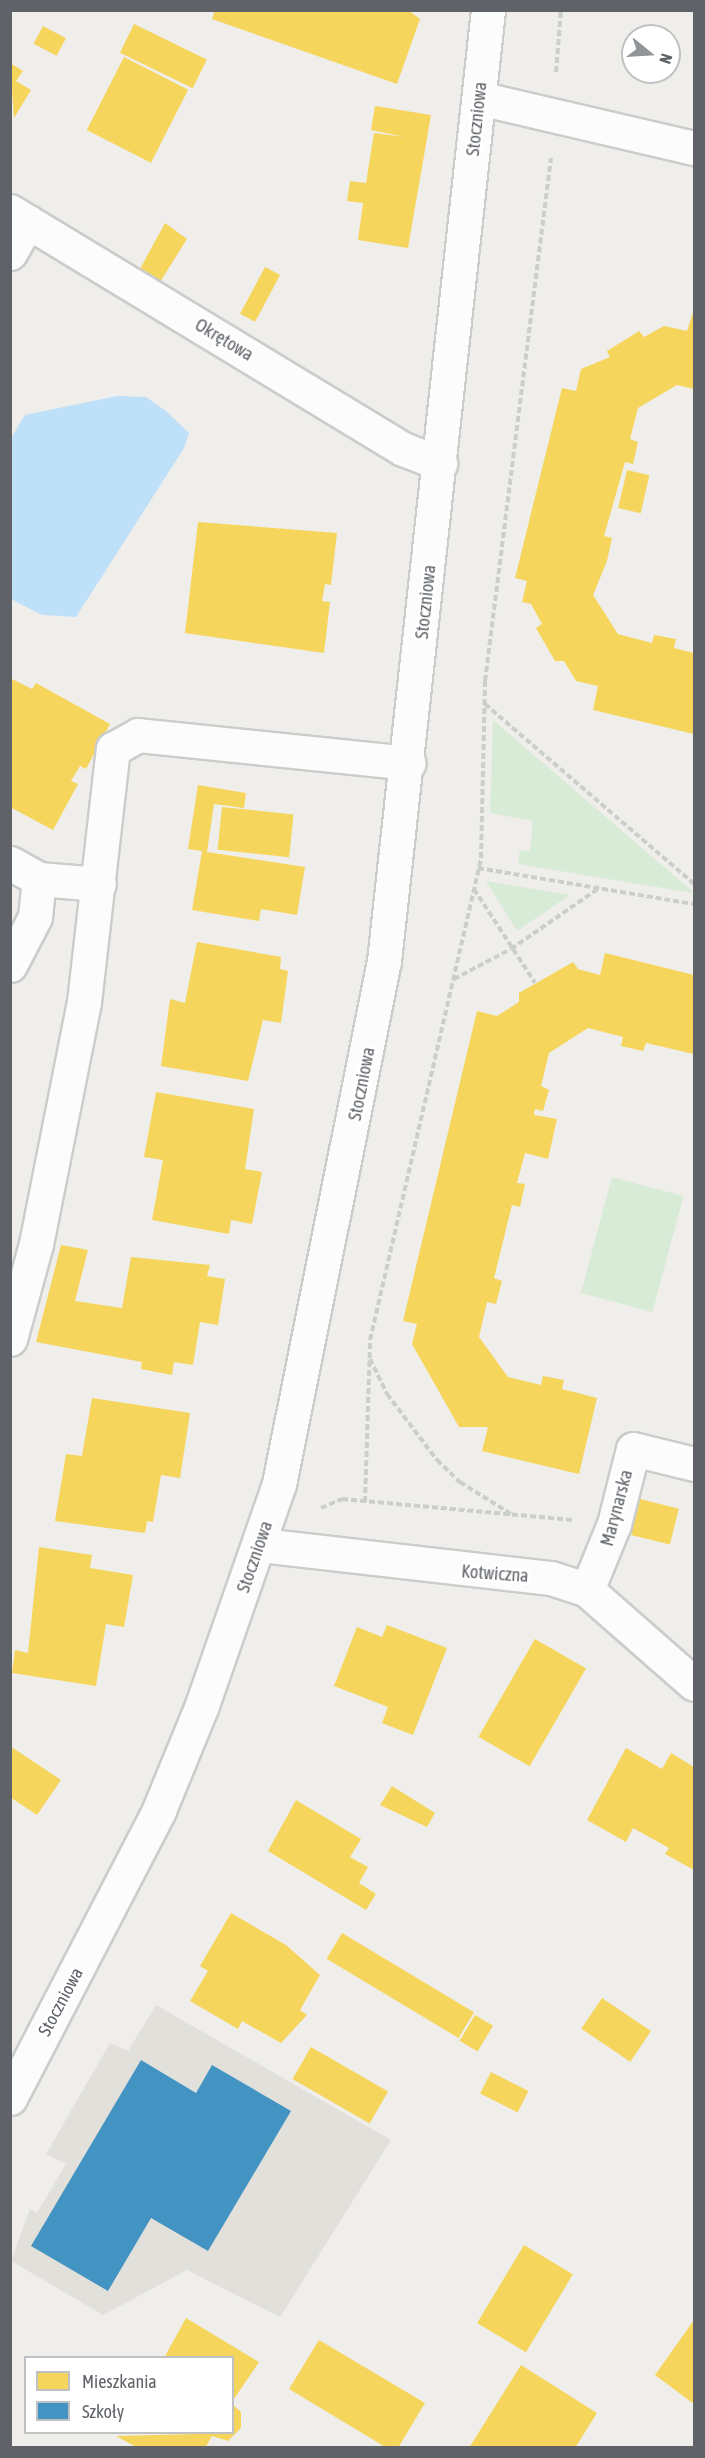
<!DOCTYPE html>
<meta charset="utf-8">
<style>
body{margin:0}
#map{position:relative;width:705px;height:2458px;overflow:hidden;background:#efeeea;font-family:"Asap Condensed",sans-serif}
div>[style]{position:absolute}
[style*='--x']{left:calc(var(--x)*1px);top:calc(var(--y)*1px);width:calc(var(--w)*1px);rotate:calc(var(--a)*1deg)}
.education>*{inset:0;background:#e2e0da}
.green>*{inset:0;background:#d8ebd6;transform-origin:0 0}
.water>*{inset:0;background:#bfe0f9}
.homes>*{inset:0;background:#f6d55c;transform-origin:0 0}
.schools>*{inset:0;background:#4393c3}
.path>*{height:4px;margin-top:-2px;transform-origin:0;background:repeating-linear-gradient(90deg,#cacfcc 0 6px,transparent 0 9px)}
.roads{filter:drop-shadow(2px 0 #cbcccc) drop-shadow(-2px 0 #cbcccc) drop-shadow(0 2px #cbcccc) drop-shadow(0 -2px #cbcccc)}
.minor>*{height:33px;margin:-16.5px;padding:0 16.5px;transform-origin:16.5px;border-radius:16.5px;background:#fdfcfc}
span{translate:-50% -50%;white-space:nowrap;text-align:center;line-height:1.15;-webkit-text-stroke:6px #fff;paint-order:stroke}
.street-label{font-size:18px;color:#5f6368}
.frame{position:absolute;inset:0;border:12px solid #5f6368;pointer-events:none}
.legend{position:absolute;left:24px;top:2356px;width:210px;height:78px;box-sizing:border-box;background:#fff;border:2px solid #bfc1c3;margin:0;padding:8px 10px;list-style:none;font-size:18px;color:#5f6368}
.legend li{display:flex;align-items:center;gap:12px;height:30px}
.legend b{width:30px;border:2px solid #bfc1c3}
.north{position:absolute;left:621px;top:24px;width:60px;height:60px;box-sizing:border-box;background:#fff;border:2px solid #bfc1c3;border-radius:50%;rotate:108deg;font-size:16px;font-weight:700;line-height:24px;text-align:center;color:#5f6368}
.north::after{content:'';display:block;margin:auto;width:21px;height:27px;background:#919496;clip-path:polygon(50% 0,100% 100%,50% 72%,0 100%)}
</style>
<div id="map">
<div class="education">
<i style="clip-path:polygon(156px 2005px,391px 2140px,280px 2317px,187px 2270px,103px 2315px,11px 2261px,30px 2209px,37px 2213px,66px 2164px,46px 2154px,110px 2043px,128px 2051px)"></i>
</div>
<div class="green">
<i style="clip-path:polygon(493px 720px,692px 891px,693px 893px,518px 864px,520px 850px,530px 851px,533px 821px,490px 813px)"></i>
<i style="clip-path:polygon(486px 881px,570px 895px,517px 931px)"></i>
<i style="left:612px;top:1177px;width:74px;height:120px;rotate:15deg"></i>
</div>
<div class="water">
<i style="clip-path:polygon(117px 396px,146px 397px,166px 411px,189px 433px,184px 448px,76px 617px,42px 615px,11px 599px,11px 438px,25px 415px)"></i>
</div>
<div class="homes">
<i style="clip-path:polygon(215px 10px,408px 10px,420px 19px,397px 84px,212px 19px)"></i>
<i style="left:134px;top:24px;width:81px;height:32px;rotate:26deg"></i>
<i style="left:43px;top:26px;width:26px;height:20px;rotate:28deg"></i>
<i style="left:124px;top:57px;width:72px;height:82px;rotate:27deg"></i>
<i style="clip-path:polygon(10px 63px,23px 71px,16px 81px,31px 90px,14px 118px)"></i>
<i style="clip-path:polygon(375px 106px,431px 115px,408px 248px,358px 240px,363px 203px,347px 201px,350px 181px,366px 183px,374px 133px,405px 137px,371px 130px)"></i>
<i style="clip-path:polygon(165px 223px,187px 239px,160px 282px,140px 269px)"></i>
<i style="left:265px;top:267px;width:17px;height:53px;rotate:28deg"></i>
<i style="clip-path:polygon(694px 309px,694px 389px,677px 385px,638px 408px,630px 439px,638px 442px,633px 464px,625px 462px,604px 536px,612px 538px,607px 561px,593px 595px,618px 634px,652px 643px,654px 635px,676px 639px,674px 648px,694px 653px,694px 734px,593px 710px,598px 686px,576px 681px,564px 661px,555px 661px,536px 628px,542px 624px,531px 604px,522px 602px,527px 581px,515px 578px,562px 388px,576px 391px,581px 369px,610px 357px,607px 351px,639px 331px,644px 337px,664px 326px,687px 331px)"></i>
<i style="left:627px;top:470px;width:23px;height:39px;rotate:13deg"></i>
<i style="clip-path:polygon(198px 522px,337px 533px,331px 585px,325px 584px,322px 601px,330px 602px,324px 653px,185px 633px)"></i>
<i style="clip-path:polygon(10px 678px,32px 689px,36px 683px,110px 724px,86px 769px,80px 766px,71px 781px,78px 784px,53px 830px,10px 807px)"></i>
<i style="clip-path:polygon(198px 785px,246px 793px,244px 808px,214px 804px,207px 852px,305px 867px,297px 915px,261px 909px,259px 921px,192px 910px,202px 851px,188px 849px)"></i>
<i style="left:222px;top:807px;width:72px;height:43px;rotate:6deg"></i>
<i style="clip-path:polygon(197px 942px,281px 957px,280px 969px,288px 971px,281px 1023px,263px 1020px,248px 1081px,161px 1066px,170px 999px,185px 1003px)"></i>
<i style="clip-path:polygon(605px 953px,694px 975px,694px 1054px,646px 1043px,643px 1051px,621px 1046px,623px 1037px,588px 1028px,549px 1053px,541px 1086px,549px 1090px,543px 1111px,535px 1109px,534px 1115px,557px 1119px,548px 1159px,525px 1153px,517px 1183px,525px 1184px,520px 1207px,512px 1205px,494px 1278px,502px 1281px,496px 1304px,487px 1302px,479px 1337px,508px 1377px,541px 1385px,543px 1376px,564px 1380px,562px 1389px,597px 1398px,579px 1474px,482px 1451px,488px 1427px,459px 1427px,412px 1344px,417px 1324px,403px 1321px,477px 1011px,497px 1016px,519px 1002px,519px 993px,573px 962px,578px 969px,600px 975px)"></i>
<i style="clip-path:polygon(156px 1092px,254px 1109px,245px 1169px,262px 1172px,252px 1224px,231px 1220px,229px 1234px,152px 1220px,163px 1160px,144px 1157px)"></i>
<i style="clip-path:polygon(61px 1245px,88px 1250px,75px 1301px,122px 1308px,131px 1257px,210px 1265px,207px 1276px,225px 1279px,218px 1325px,200px 1322px,193px 1365px,174px 1362px,172px 1375px,141px 1369px,142px 1362px,36px 1342px)"></i>
<i style="clip-path:polygon(92px 1398px,190px 1413px,180px 1478px,161px 1475px,153px 1522px,147px 1521px,145px 1533px,55px 1521px,66px 1454px,82px 1456px)"></i>
<i style="left:640px;top:1499px;width:40px;height:37px;rotate:14deg"></i>
<i style="clip-path:polygon(39px 1547px,92px 1555px,90px 1568px,133px 1575px,124px 1627px,106px 1624px,96px 1686px,12px 1673px,15px 1650px,28px 1653px)"></i>
<i style="clip-path:polygon(387px 1625px,447px 1648px,413px 1735px,382px 1723px,388px 1707px,334px 1686px,357px 1627px,382px 1637px)"></i>
<i style="left:535px;top:1639px;width:59px;height:113px;rotate:30deg"></i>
<i style="clip-path:polygon(10px 1746px,61px 1780px,37px 1815px,10px 1797px)"></i>
<i style="clip-path:polygon(626px 1748px,662px 1769px,671px 1753px,694px 1767px,694px 1870px,665px 1854px,669px 1848px,633px 1828px,626px 1842px,587px 1820px)"></i>
<i style="clip-path:polygon(392px 1786px,435px 1813px,427px 1827px,380px 1805px)"></i>
<i style="clip-path:polygon(296px 1800px,361px 1839px,350px 1857px,368px 1867px,359px 1883px,376px 1894px,366px 1910px,268px 1851px)"></i>
<i style="clip-path:polygon(231px 1913px,286px 1945px,320px 1975px,300px 2010px,307px 2015px,281px 2043px,242px 2021px,238px 2029px,190px 2001px,208px 1971px,200px 1966px)"></i>
<i style="left:342px;top:1933px;width:154px;height:30px;rotate:31deg"></i>
<i style="left:602px;top:1998px;width:59px;height:37px;rotate:34deg"></i>
<i style="left:475px;top:2015px;width:21px;height:30px;rotate:31deg"></i>
<i style="left:311px;top:2047px;width:89px;height:37px;rotate:30deg"></i>
<i style="left:491px;top:2072px;width:42px;height:24px;rotate:27deg"></i>
<i style="left:524px;top:2245px;width:57px;height:91px;rotate:31deg"></i>
<i style="clip-path:polygon(186px 2318px,259px 2362px,232px 2402px,232px 2358px,164px 2358px)"></i>
<i style="clip-path:polygon(694px 2320px,694px 2404px,655px 2375px)"></i>
<i style="clip-path:polygon(319px 2340px,425px 2403px,398px 2448px,387px 2448px,289px 2389px)"></i>
<i style="clip-path:polygon(521px 2365px,597px 2413px,575px 2448px,469px 2448px)"></i>
<i style="clip-path:polygon(232px 2404px,241px 2412px,241px 2428px,228px 2441px,212px 2436px,205px 2448px,138px 2448px,116px 2436px,232px 2433px)"></i>
</div>
<div class="schools">
<i style="clip-path:polygon(141px 2060px,196px 2093px,212px 2065px,291px 2111px,208px 2251px,151px 2218px,108px 2291px,31px 2246px)"></i>
</div>
<div class="path">
<i style="--x:556;--y:72;--w:62;--a:-85.4"></i>
<i style="--x:485;--y:704;--w:276;--a:40.7"></i>
<i style="--x:478;--y:868;--w:219;--a:9.5"></i>
<i style="--x:474;--y:889;--w:112;--a:57"></i>
<i style="--x:454;--y:979;--w:64;--a:-27.8"></i>
<i style="--x:511;--y:949;--w:107;--a:-34.7"></i>
<i style="--x:370;--y:1359;--w:39;--a:64"></i>
<i style="--x:387;--y:1394;--w:83;--a:52.9"></i>
<i style="--x:437;--y:1460;--w:32;--a:44"></i>
<i style="--x:460;--y:1482;--w:64;--a:32.2"></i>
<i style="--x:365;--y:1502;--w:162;--a:-88.2"></i>
<i style="--x:370;--y:1340;--w:495;--a:-77"></i>
<i style="--x:481;--y:858;--w:177;--a:-88.7"></i>
<i style="--x:485;--y:681;--w:527;--a:-82.81"></i>
<i style="--x:321;--y:1508;--w:23;--a:-23"></i>
<i style="--x:342;--y:1499;--w:231;--a:5.2"></i>
</div>
<div class="roads">
<div class="minor">
<i style="--x:479;--y:98;--w:221;--a:13.1"></i>
<i style="--x:10;--y:211;--w:459;--a:31.2"></i>
<i style="--x:403;--y:449;--w:40;--a:21"></i>
<i style="--x:10;--y:253;--w:36;--a:-60"></i>
<i style="--x:10;--y:863;--w:33;--a:29"></i>
<i style="--x:10;--y:965;--w:54;--a:-62.5"></i>
<i style="--x:35;--y:917;--w:38;--a:-84"></i>
<i style="--x:39;--y:879;--w:60;--a:4.8"></i>
<i style="--x:10;--y:1339;--w:98;--a:-74.7"></i>
<i style="--x:36;--y:1244;--w:247;--a:-78.8"></i>
<i style="--x:84;--y:1002;--w:255;--a:-83.5"></i>
<i style="--x:113;--y:749;--w:29;--a:-29"></i>
<i style="--x:138;--y:735;--w:272;--a:5.9"></i>
<i style="--x:261;--y:1545;--w:292;--a:6.5"></i>
<i style="--x:551;--y:1578;--w:38;--a:18"></i>
<i style="--x:587;--y:1590;--w:142;--a:41.3"></i>
<i style="--x:587;--y:1590;--w:71;--a:-67.8"></i>
<i style="--x:614;--y:1524;--w:77;--a:-75.8"></i>
<i style="--x:633;--y:1449;--w:63;--a:13.8"></i>
<i style="--x:10;--y:2098;--w:324;--a:-62.6"></i>
<i style="--x:159;--y:1810;--w:113;--a:-67.7"></i>
<i style="--x:202;--y:1705;--w:234;--a:-70.8"></i>
<i style="--x:279;--y:1484;--w:533;--a:-78.65"></i>
<i style="--x:384;--y:961;--w:957;--a:-83.76"></i>
</div>
</div>
<div class="street-label">
<span style="left:477px;top:119px;rotate:-84deg">Stoczniowa</span>
<span style="left:224px;top:340px;rotate:31deg">Okrętowa</span>
<span style="left:426px;top:602px;rotate:-84deg">Stoczniowa</span>
<span style="left:362px;top:1084px;rotate:-79deg">Stoczniowa</span>
<span style="left:617px;top:1508px;rotate:-75deg">Marynarska</span>
<span style="left:255px;top:1557px;rotate:-71deg">Stoczniowa</span>
<span style="left:495px;top:1574px;rotate:4deg">Kotwiczna</span>
<span style="left:61px;top:2002px;rotate:-62deg">Stoczniowa</span>
</div>
<div class="frame"></div>
<ul class="legend">
<li><b style="height:16px;background:#f6d55c"></b>Mieszkania</li>
<li><b style="height:16px;background:#4393c3"></b>Szkoły</li>
</ul>
<div class="north">N</div>
</div>
